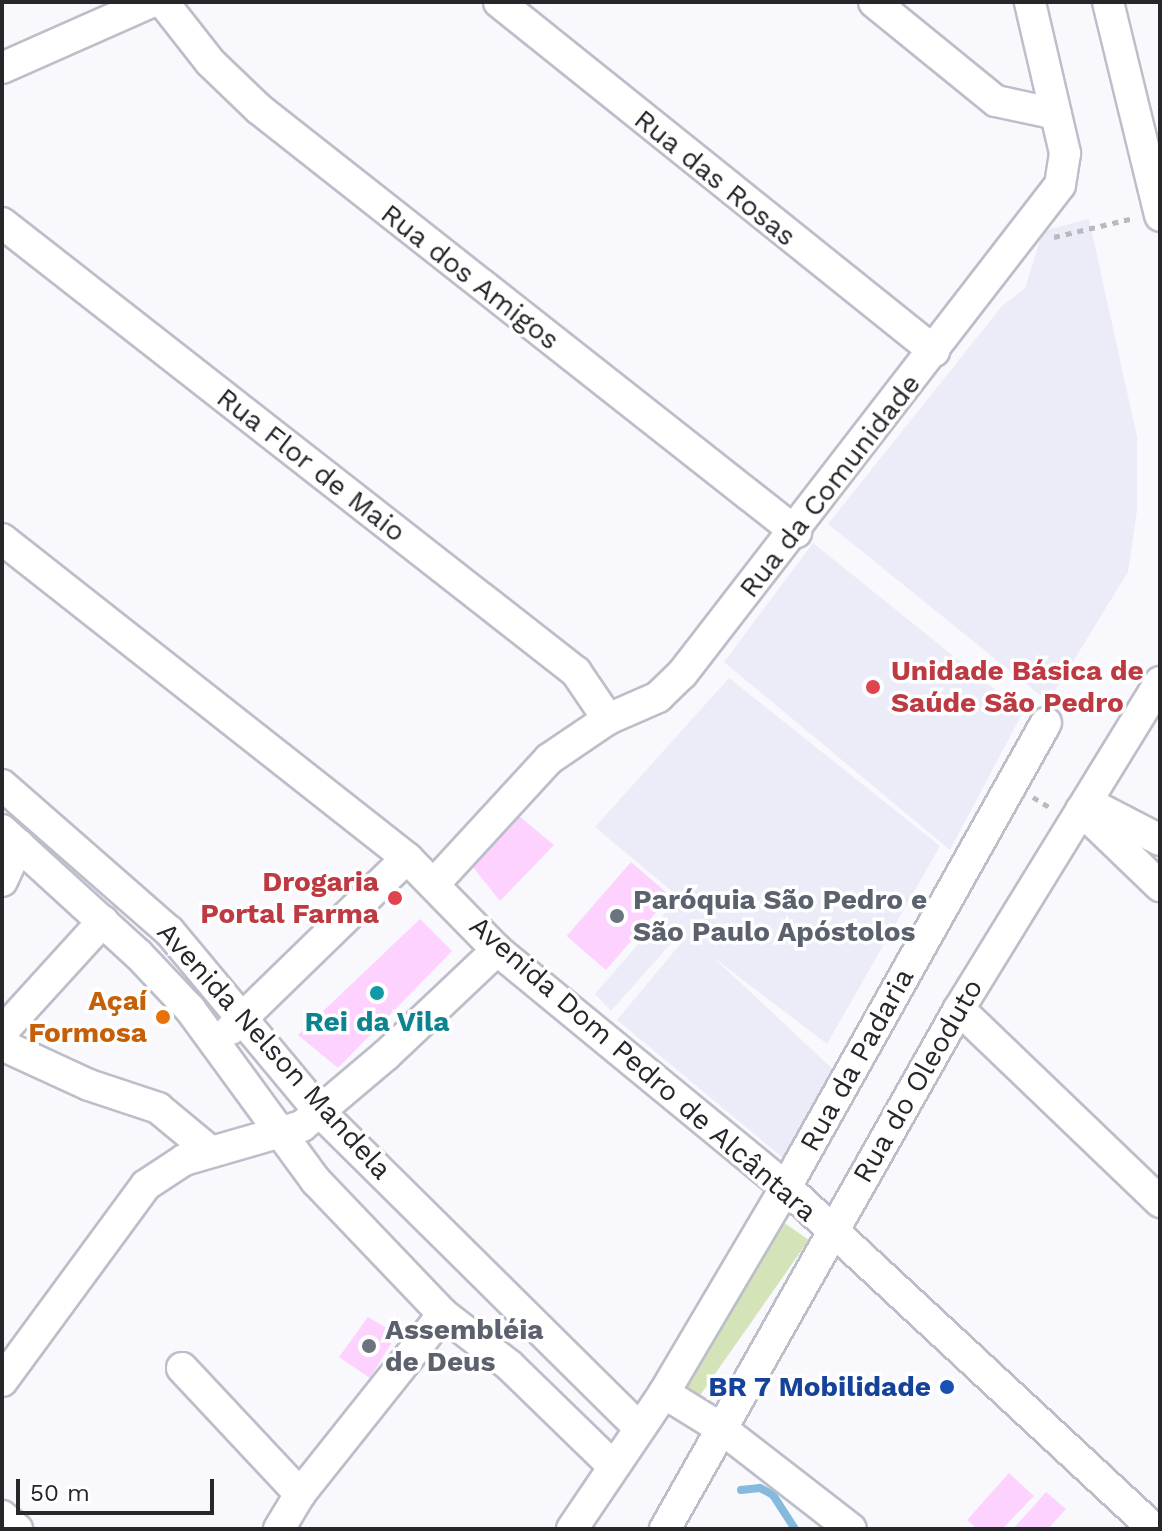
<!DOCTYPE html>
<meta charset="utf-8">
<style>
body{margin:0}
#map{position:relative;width:1162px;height:1531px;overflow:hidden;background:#f8f8fd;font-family:"Work Sans",sans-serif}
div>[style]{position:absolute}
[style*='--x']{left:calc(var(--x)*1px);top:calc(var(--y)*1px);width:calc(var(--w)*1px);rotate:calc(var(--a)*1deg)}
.built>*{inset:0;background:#ebecf8}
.green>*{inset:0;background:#d4e4b8;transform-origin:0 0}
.stream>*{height:8px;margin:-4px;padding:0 4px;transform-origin:4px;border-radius:4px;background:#85b9de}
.building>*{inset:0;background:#fed2fe;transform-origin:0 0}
.path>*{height:5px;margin-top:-2.5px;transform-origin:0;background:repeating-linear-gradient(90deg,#b9b9be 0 6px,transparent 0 12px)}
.roads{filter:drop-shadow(2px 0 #bcbec9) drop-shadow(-2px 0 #bcbec9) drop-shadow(0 2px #bcbec9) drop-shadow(0 -2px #bcbec9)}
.minor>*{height:30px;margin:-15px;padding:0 15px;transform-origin:15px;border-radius:15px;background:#fff}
.dots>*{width:22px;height:22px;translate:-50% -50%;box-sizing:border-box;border:4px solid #fff;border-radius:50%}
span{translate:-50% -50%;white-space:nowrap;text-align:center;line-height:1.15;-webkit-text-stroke:7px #fff;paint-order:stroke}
.street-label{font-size:28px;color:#26272b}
.health-label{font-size:28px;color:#be3a42;font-weight:700}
.left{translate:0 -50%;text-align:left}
.right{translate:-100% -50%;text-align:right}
.worship-label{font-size:28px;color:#5b616d;font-weight:700}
.food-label{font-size:28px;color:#c56008;font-weight:700}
.culture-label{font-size:28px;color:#0d838f;font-weight:700}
.transit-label{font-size:28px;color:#164399;font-weight:700}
.frame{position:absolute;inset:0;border:4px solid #26272b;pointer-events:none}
.scale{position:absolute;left:16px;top:1479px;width:198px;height:36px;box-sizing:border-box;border:4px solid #26272b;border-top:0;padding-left:10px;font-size:24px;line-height:28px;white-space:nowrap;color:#26272b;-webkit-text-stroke:6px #fff;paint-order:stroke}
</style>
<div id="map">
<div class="built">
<i style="clip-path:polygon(1089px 219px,1137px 437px,1137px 510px,1128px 572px,1053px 694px,1040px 695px,828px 524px,1002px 306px,1025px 288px,1043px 231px)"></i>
<i style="clip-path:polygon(813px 543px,1023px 712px,950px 850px,724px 662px)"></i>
<i style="clip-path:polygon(729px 678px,940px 846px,827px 1044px,713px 957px,838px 1074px,788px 1162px,617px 1020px,687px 936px,681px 932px,611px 1011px,595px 994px,679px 897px,595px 827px)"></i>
</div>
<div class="green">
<i style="left:776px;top:1217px;width:40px;height:196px;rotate:35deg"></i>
</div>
<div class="stream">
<i style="--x:741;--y:1490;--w:19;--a:-6"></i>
<i style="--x:760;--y:1488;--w:15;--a:28"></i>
<i style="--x:773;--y:1495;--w:40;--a:57.1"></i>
</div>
<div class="building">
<i style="clip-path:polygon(519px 816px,554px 845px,500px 901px,473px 867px)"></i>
<i style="left:631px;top:862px;width:52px;height:98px;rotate:41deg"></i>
<i style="clip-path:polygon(420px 919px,452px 951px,338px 1068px,298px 1035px)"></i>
<i style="clip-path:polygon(368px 1317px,397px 1334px,370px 1378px,339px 1357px)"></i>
<i style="clip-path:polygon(1009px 1473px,1034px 1496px,1002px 1529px,977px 1529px,967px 1520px)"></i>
<i style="clip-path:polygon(1046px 1492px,1066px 1509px,1048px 1529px,1013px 1529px)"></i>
</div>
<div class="path">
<i style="--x:1054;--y:237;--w:82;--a:-13.4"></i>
<i style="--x:1033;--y:797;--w:22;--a:32"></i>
</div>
<div class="roads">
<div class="minor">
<i style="--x:163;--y:2;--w:76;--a:51.9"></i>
<i style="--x:210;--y:62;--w:68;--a:43.8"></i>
<i style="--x:259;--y:109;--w:684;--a:38.23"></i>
<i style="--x:499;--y:2;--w:558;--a:38.74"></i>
<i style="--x:874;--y:2;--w:157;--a:39.1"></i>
<i style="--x:996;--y:101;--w:61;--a:12.2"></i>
<i style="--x:1108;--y:2;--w:220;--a:76.3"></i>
<i style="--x:2;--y:68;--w:163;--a:-23.9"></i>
<i style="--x:2;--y:223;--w:729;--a:38.03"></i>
<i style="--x:576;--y:672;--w:57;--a:55.8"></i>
<i style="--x:2;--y:539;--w:516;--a:38.23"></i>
<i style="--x:407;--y:858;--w:129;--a:45.6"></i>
<i style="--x:497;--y:950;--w:374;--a:39.4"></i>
<i style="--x:786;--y:1187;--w:502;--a:42.9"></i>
<i style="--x:2;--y:785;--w:222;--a:41.2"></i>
<i style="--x:169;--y:931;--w:236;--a:50.2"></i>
<i style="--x:320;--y:1112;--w:449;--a:44.7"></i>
<i style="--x:1087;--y:802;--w:82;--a:27.5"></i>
<i style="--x:1081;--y:810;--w:110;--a:43.9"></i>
<i style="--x:2;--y:830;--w:184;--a:42.4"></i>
<i style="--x:138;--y:954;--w:76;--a:46.6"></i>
<i style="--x:190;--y:1009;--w:213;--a:53.8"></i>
<i style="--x:316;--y:1181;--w:184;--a:46.3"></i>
<i style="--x:443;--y:1314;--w:83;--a:37.7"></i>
<i style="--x:509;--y:1365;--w:145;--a:44.2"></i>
<i style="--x:2;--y:881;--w:40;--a:-65"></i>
<i style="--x:435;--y:883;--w:168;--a:-47.4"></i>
<i style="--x:549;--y:759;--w:71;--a:-34.1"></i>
<i style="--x:608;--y:719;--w:55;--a:-23.7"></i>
<i style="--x:658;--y:697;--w:33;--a:-44"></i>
<i style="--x:682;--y:674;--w:618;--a:-52.3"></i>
<i style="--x:1060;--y:185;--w:32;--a:-81"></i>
<i style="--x:1065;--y:153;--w:155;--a:-103.1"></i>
<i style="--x:959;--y:1009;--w:279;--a:43.8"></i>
<i style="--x:231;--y:1029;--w:245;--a:-44.2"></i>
<i style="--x:2;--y:1032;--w:150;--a:-47.7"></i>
<i style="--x:2;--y:1045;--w:96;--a:24.7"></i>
<i style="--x:89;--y:1085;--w:73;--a:18.4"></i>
<i style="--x:158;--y:1108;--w:67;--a:39.6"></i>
<i style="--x:182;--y:1368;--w:173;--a:46.9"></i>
<i style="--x:2;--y:1381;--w:243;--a:-53.7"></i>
<i style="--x:146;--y:1185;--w:45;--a:-33.3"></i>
<i style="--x:184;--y:1160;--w:123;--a:-16.1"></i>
<i style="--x:302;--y:1126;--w:110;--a:-40.2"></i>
<i style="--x:386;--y:1055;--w:153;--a:-43.4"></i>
<i style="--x:664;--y:1393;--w:68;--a:31.8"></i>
<i style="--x:722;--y:1429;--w:163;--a:37.8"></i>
<i style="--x:2;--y:1516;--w:20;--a:41"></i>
<i style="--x:279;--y:1529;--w:41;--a:-59"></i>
<i style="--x:300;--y:1494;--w:230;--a:-51.5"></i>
<i style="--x:572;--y:1529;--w:164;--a:-55.9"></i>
<i style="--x:664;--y:1393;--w:239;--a:-59.4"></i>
<i style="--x:786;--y:1187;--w:532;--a:-60.74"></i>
<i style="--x:665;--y:1529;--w:597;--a:-60.52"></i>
<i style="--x:959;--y:1009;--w:384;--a:-58.4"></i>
</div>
</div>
<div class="dots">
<i style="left:873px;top:687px;background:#e0444e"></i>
<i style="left:395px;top:898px;background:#e0444e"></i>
<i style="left:617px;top:916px;background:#6b7280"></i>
<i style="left:377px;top:993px;background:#0f9aa8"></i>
<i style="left:163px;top:1017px;background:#e8710a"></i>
<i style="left:369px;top:1346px;background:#6b7280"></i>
<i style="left:947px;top:1387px;background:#1a4fb4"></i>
</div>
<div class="street-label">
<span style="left:715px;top:178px;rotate:39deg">Rua das Rosas</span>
<span style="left:470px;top:277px;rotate:38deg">Rua dos Amigos</span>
<span style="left:311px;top:465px;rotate:38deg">Rua Flor de Maio</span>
<span style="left:830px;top:486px;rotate:-52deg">Rua da Comunidade</span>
<span style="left:274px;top:1051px;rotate:48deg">Avenida Nelson Mandela</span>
<span style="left:857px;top:1060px;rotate:-61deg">Rua da Padaria</span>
<span style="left:643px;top:1069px;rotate:41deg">Avenida Dom Pedro de Alcântara</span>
<span style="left:918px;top:1081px;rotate:-60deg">Rua do Oleoduto</span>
</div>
<div class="health-label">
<span class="left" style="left:891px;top:687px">Unidade Básica de<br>Saúde São Pedro</span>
<span class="right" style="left:379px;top:898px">Drogaria<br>Portal Farma</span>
</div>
<div class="worship-label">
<span class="left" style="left:633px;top:916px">Paróquia São Pedro e<br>São Paulo Apóstolos</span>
<span class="left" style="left:385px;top:1346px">Assembléia<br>de Deus</span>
</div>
<div class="food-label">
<span class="right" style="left:147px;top:1017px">Açaí<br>Formosa</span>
</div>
<div class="culture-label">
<span style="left:377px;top:1022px">Rei da Vila</span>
</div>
<div class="transit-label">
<span class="right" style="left:931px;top:1387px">BR 7 Mobilidade</span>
</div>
<div class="frame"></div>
<div class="scale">50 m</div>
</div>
